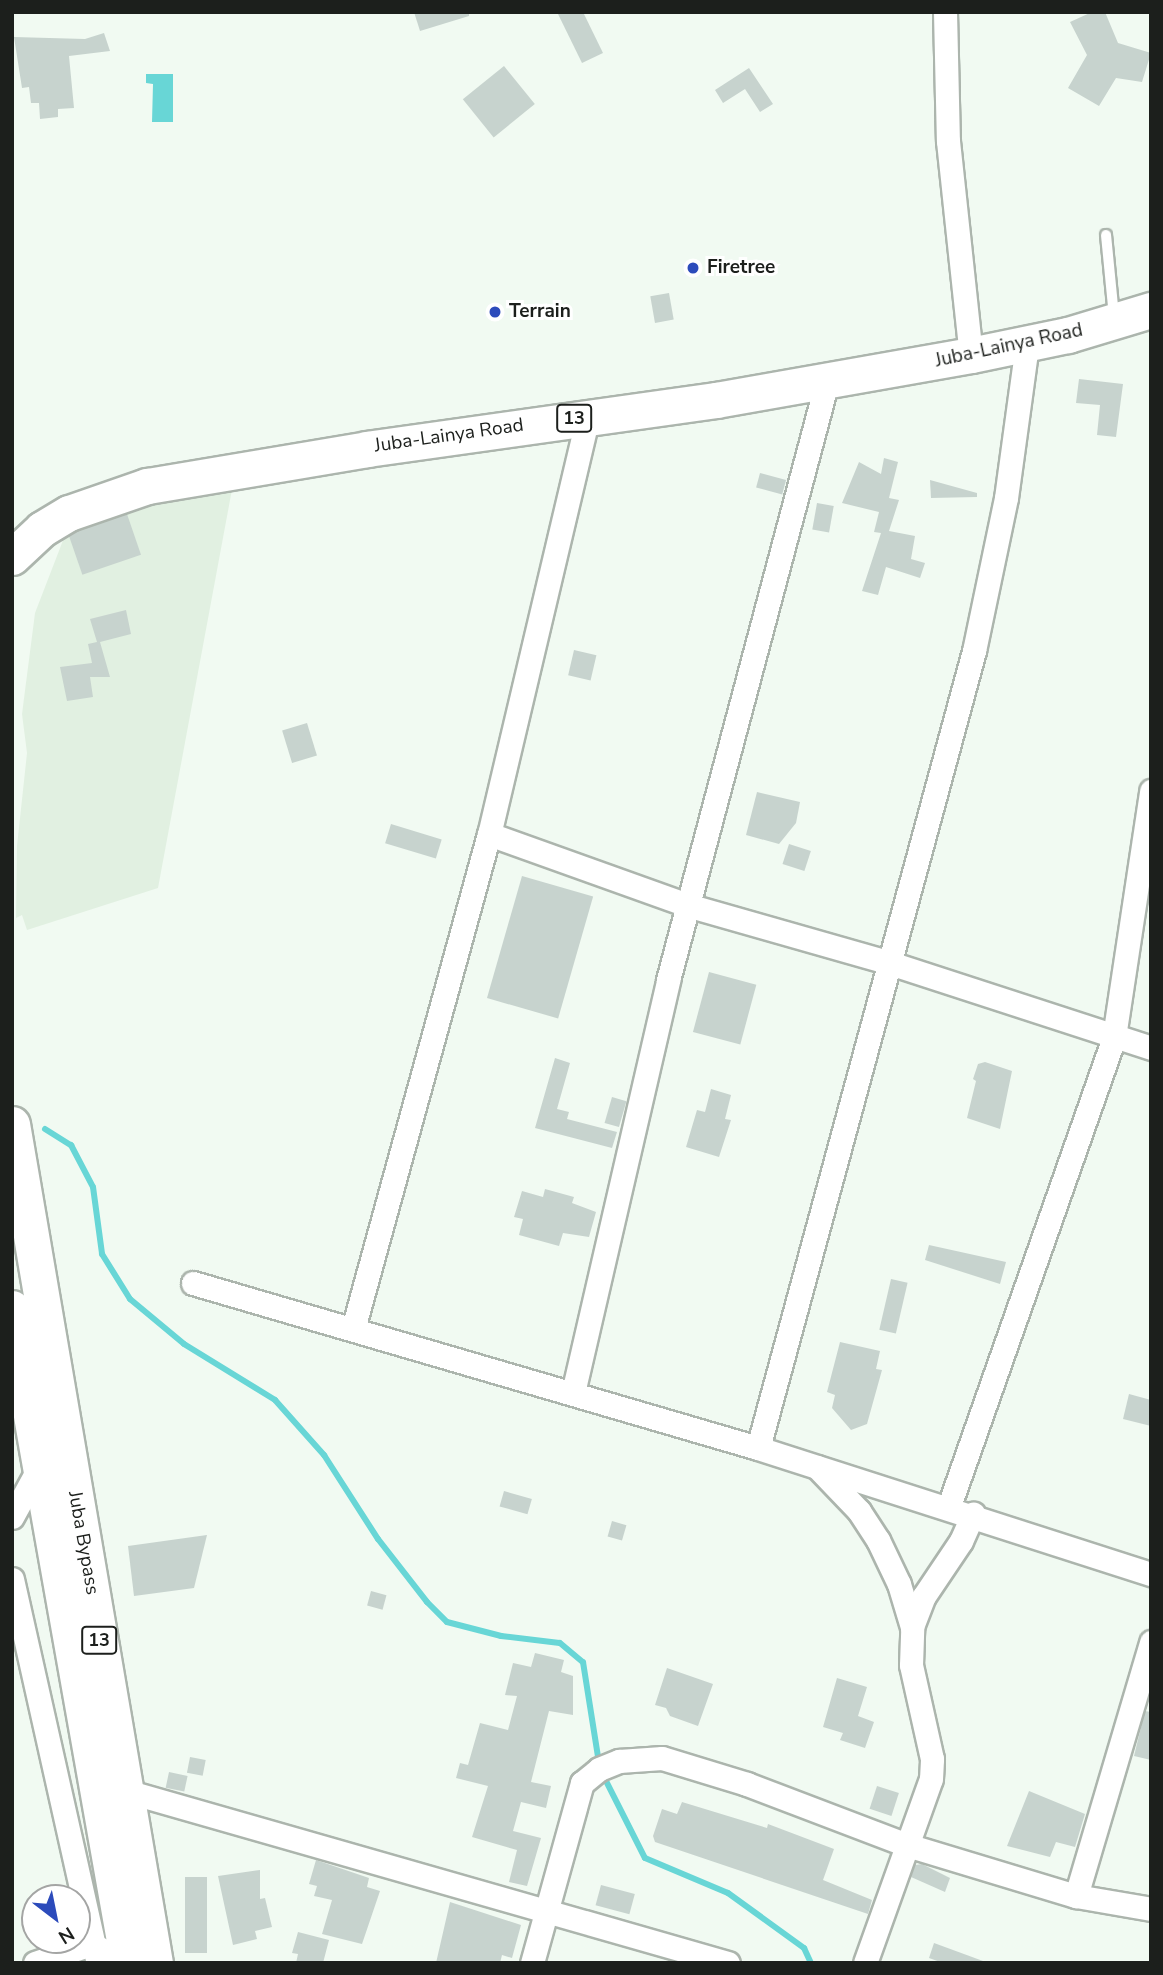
<!DOCTYPE html>
<style>
body{margin:0}
#map{position:relative;width:1163px;height:1975px;overflow:hidden;background:#f1faf2;font-family:"Nunito Sans",sans-serif}
div>[style]{position:absolute}
[style*='--x']{left:calc(var(--x)*1px);top:calc(var(--y)*1px);width:calc(var(--w)*1px);rotate:calc(var(--a)*1deg)}
.built>*{inset:0;background:#e1f0e1}
.water>*{inset:0;background:#68d6d6}
.stream>*{height:6px;margin:-3px;padding:0 3px;transform-origin:3px;border-radius:3px;background:#68d6d6}
.building>*{inset:0;background:#c7d3ce;transform-origin:0 0}
.roads{filter:drop-shadow(2px 0 #acb5ad) drop-shadow(-2px 0 #acb5ad) drop-shadow(0 2px #acb5ad) drop-shadow(0 -2px #acb5ad)}
.service>*{height:10px;margin:-5px;padding:0 5px;transform-origin:5px;border-radius:5px;background:#fff}
.minor>*{height:23px;margin:-11.5px;padding:0 11.5px;transform-origin:11.5px;border-radius:11.5px;background:#fff}
.primary>*{height:35px;margin:-17.5px;padding:0 17.5px;transform-origin:17.5px;border-radius:17.5px;background:#fff}
.dots>*{width:19px;height:19px;translate:-50% -50%;box-sizing:border-box;border:4px solid #fff;border-radius:50%}
span{translate:-50% -50%;white-space:nowrap;text-align:center;line-height:1.15;-webkit-text-stroke:6px #fff;paint-order:stroke}
.shield-label span{padding:2px 5px;background:#fff;border:2px solid;border-radius:5px;-webkit-text-stroke-width:0}
.shield-label{font-size:18px;color:#1c1f1c;font-weight:700}
.poi-label{font-size:19px;color:#1c1f1c;font-weight:700}
.left{translate:0 -50%;text-align:left}
.street-label{font-size:19px;color:#1c1f1c}
.frame{position:absolute;inset:0;border:14px solid #1c1f1c;pointer-events:none}
.north{position:absolute;left:21px;top:1884px;width:70px;height:70px;box-sizing:border-box;background:#fff;border:2px solid #a4a5a4;border-radius:50%;rotate:148deg;font-size:19px;font-weight:700;line-height:28px;text-align:center;color:#1c1f1c}
.north::after{content:'';display:block;margin:auto;width:24px;height:32px;background:#2c4bbb;clip-path:polygon(50% 0,100% 100%,50% 72%,0 100%)}
</style>
<div id="map">
<div class="built">
<i style="clip-path:polygon(233px 484px,158px 888px,27px 930px,22px 915px,16px 918px,17px 846px,27px 753px,22px 714px,35px 613px,67px 530px,118px 510px)"></i>
</div>
<div class="water">
<i style="clip-path:polygon(146px 74px,173px 74px,173px 122px,152px 122px,153px 84px,146px 83px)"></i>
</div>
<div class="stream">
<i style="--x:45;--y:1129;--w:31;--a:32"></i>
<i style="--x:71;--y:1145;--w:47;--a:62.4"></i>
<i style="--x:93;--y:1187;--w:68;--a:82.3"></i>
<i style="--x:102;--y:1254;--w:53;--a:58.1"></i>
<i style="--x:130;--y:1299;--w:70;--a:39.8"></i>
<i style="--x:184;--y:1344;--w:107;--a:31.6"></i>
<i style="--x:275;--y:1400;--w:74;--a:48.3"></i>
<i style="--x:324;--y:1455;--w:100;--a:57.3"></i>
<i style="--x:378;--y:1539;--w:80;--a:52.1"></i>
<i style="--x:427;--y:1602;--w:28;--a:45"></i>
<i style="--x:447;--y:1622;--w:56;--a:14.5"></i>
<i style="--x:501;--y:1636;--w:59;--a:6.8"></i>
<i style="--x:560;--y:1643;--w:30;--a:40"></i>
<i style="--x:583;--y:1662;--w:102;--a:81"></i>
<i style="--x:602;--y:1773;--w:95;--a:63.2"></i>
<i style="--x:645;--y:1858;--w:90;--a:22.9"></i>
<i style="--x:728;--y:1893;--w:94;--a:35.9"></i>
<i style="--x:804;--y:1948;--w:17;--a:65"></i>
</div>
<div class="building">
<i style="clip-path:polygon(414px 12px,469px 12px,469px 16px,420px 31px)"></i>
<i style="clip-path:polygon(557px 12px,583px 12px,603px 53px,582px 63px)"></i>
<i style="clip-path:polygon(1092px 12px,1105px 12px,1118px 43px,1151px 53px,1142px 82px,1116px 78px,1099px 106px,1068px 88px,1087px 55px,1070px 22px)"></i>
<i style="clip-path:polygon(104px 33px,110px 51px,69px 56px,74px 108px,58px 109px,58px 117px,40px 119px,39px 103px,31px 103px,29px 87px,22px 88px,14px 37px,85px 39px)"></i>
<i style="left:504px;top:66px;width:49px;height:53px;rotate:51deg"></i>
<i style="clip-path:polygon(749px 68px,773px 104px,760px 112px,745px 89px,723px 103px,715px 90px)"></i>
<i style="left:669px;top:293px;width:27px;height:19px;rotate:80deg"></i>
<i style="clip-path:polygon(1079px 379px,1123px 384px,1116px 437px,1097px 435px,1100px 405px,1076px 403px)"></i>
<i style="clip-path:polygon(884px 458px,898px 462px,889px 498px,899px 500px,889px 531px,915px 536px,911px 559px,925px 563px,920px 578px,886px 567px,878px 595px,862px 591px,881px 533px,874px 532px,879px 512px,842px 503px,859px 462px,881px 474px)"></i>
<i style="left:760px;top:473px;width:27px;height:15px;rotate:15deg"></i>
<i style="clip-path:polygon(930px 480px,977px 493px,977px 497px,931px 498px)"></i>
<i style="left:817px;top:503px;width:17px;height:27px;rotate:10deg"></i>
<i style="left:127px;top:514px;width:43px;height:62px;rotate:71deg"></i>
<i style="clip-path:polygon(126px 610px,131px 634px,100px 642px,110px 677px,90px 677px,93px 697px,67px 701px,60px 667px,92px 663px,88px 644px,97px 642px,90px 619px)"></i>
<i style="left:574px;top:650px;width:23px;height:26px;rotate:13deg"></i>
<i style="left:307px;top:723px;width:34px;height:26px;rotate:73deg"></i>
<i style="clip-path:polygon(757px 792px,800px 802px,796px 823px,779px 844px,746px 835px)"></i>
<i style="left:391px;top:824px;width:53px;height:20px;rotate:17deg"></i>
<i style="left:789px;top:844px;width:23px;height:21px;rotate:18deg"></i>
<i style="left:522px;top:876px;width:74px;height:127px;rotate:16deg"></i>
<i style="left:709px;top:972px;width:49px;height:62px;rotate:15deg"></i>
<i style="clip-path:polygon(555px 1058px,570px 1063px,557px 1109px,569px 1112px,567px 1119px,617px 1132px,612px 1148px,535px 1128px)"></i>
<i style="clip-path:polygon(985px 1062px,1012px 1071px,1000px 1129px,967px 1118px,976px 1081px,973px 1079px,978px 1064px)"></i>
<i style="clip-path:polygon(711px 1089px,731px 1095px,725px 1119px,731px 1120px,719px 1157px,686px 1147px,697px 1110px,705px 1112px)"></i>
<i style="left:612px;top:1097px;width:15px;height:27px;rotate:16deg"></i>
<i style="clip-path:polygon(545px 1189px,574px 1197px,572px 1203px,596px 1212px,589px 1237px,563px 1233px,559px 1246px,519px 1235px,523px 1219px,514px 1217px,522px 1191px,543px 1197px)"></i>
<i style="clip-path:polygon(929px 1245px,1006px 1262px,1000px 1284px,925px 1260px)"></i>
<i style="left:891px;top:1279px;width:17px;height:52px;rotate:13deg"></i>
<i style="clip-path:polygon(840px 1342px,880px 1351px,876px 1369px,882px 1370px,867px 1424px,851px 1430px,832px 1408px,835px 1395px,827px 1392px)"></i>
<i style="clip-path:polygon(1129px 1394px,1151px 1400px,1151px 1426px,1123px 1419px)"></i>
<i style="left:504px;top:1491px;width:29px;height:16px;rotate:16deg"></i>
<i style="left:612px;top:1521px;width:15px;height:16px;rotate:16deg"></i>
<i style="clip-path:polygon(207px 1535px,194px 1588px,134px 1596px,128px 1546px)"></i>
<i style="left:371px;top:1591px;width:16px;height:15px;rotate:15deg"></i>
<i style="clip-path:polygon(535px 1653px,564px 1660px,561px 1672px,573px 1676px,573px 1715px,549px 1711px,531px 1782px,551px 1786px,546px 1808px,521px 1802px,513px 1831px,541px 1838px,527px 1886px,509px 1882px,517px 1850px,472px 1837px,488px 1786px,456px 1778px,460px 1763px,468px 1765px,480px 1723px,508px 1730px,517px 1696px,505px 1695px,513px 1663px,531px 1667px)"></i>
<i style="clip-path:polygon(667px 1668px,713px 1684px,698px 1726px,670px 1716px,666px 1708px,655px 1705px)"></i>
<i style="clip-path:polygon(837px 1678px,867px 1687px,858px 1716px,874px 1722px,865px 1748px,840px 1740px,843px 1733px,823px 1727px)"></i>
<i style="clip-path:polygon(1145px 1711px,1151px 1712px,1151px 1760px,1134px 1756px)"></i>
<i style="left:190px;top:1757px;width:16px;height:16px;rotate:11deg"></i>
<i style="left:169px;top:1772px;width:19px;height:16px;rotate:12deg"></i>
<i style="left:877px;top:1786px;width:23px;height:24px;rotate:18deg"></i>
<i style="clip-path:polygon(1029px 1791px,1085px 1814px,1075px 1847px,1056px 1842px,1050px 1857px,1007px 1846px)"></i>
<i style="clip-path:polygon(682px 1802px,767px 1828px,768px 1824px,834px 1849px,823px 1880px,872px 1900px,868px 1914px,655px 1842px,653px 1836px,662px 1809px,677px 1814px)"></i>
<i style="clip-path:polygon(316px 1860px,369px 1878px,367px 1887px,380px 1891px,362px 1944px,322px 1934px,332px 1900px,314px 1896px,317px 1886px,309px 1884px)"></i>
<i style="clip-path:polygon(922px 1864px,950px 1878px,945px 1892px,911px 1877px,915px 1865px)"></i>
<i style="clip-path:polygon(260px 1870px,260px 1899px,265px 1898px,272px 1927px,255px 1931px,257px 1939px,233px 1945px,218px 1876px)"></i>
<i style="left:185px;top:1877px;width:22px;height:76px"></i>
<i style="left:601px;top:1885px;width:35px;height:21px;rotate:15deg"></i>
<i style="clip-path:polygon(450px 1902px,521px 1925px,512px 1958px,502px 1955px,500px 1963px,436px 1963px)"></i>
<i style="clip-path:polygon(298px 1932px,329px 1940px,323px 1963px,296px 1963px,298px 1954px,292px 1953px)"></i>
<i style="clip-path:polygon(934px 1943px,983px 1961px,982px 1963px,943px 1963px,929px 1958px)"></i>
</div>
<div class="roads">
<div class="service">
<i style="--x:1106;--y:235;--w:81;--a:84.4"></i>
</div>
<div class="minor">
<i style="--x:945;--y:12;--w:129;--a:88.7"></i>
<i style="--x:948;--y:141;--w:215;--a:83.9"></i>
<i style="--x:588;--y:416;--w:430;--a:103.3"></i>
<i style="--x:489;--y:834;--w:210;--a:19.7"></i>
<i style="--x:687;--y:905;--w:208;--a:15.9"></i>
<i style="--x:887;--y:962;--w:278;--a:18"></i>
<i style="--x:193;--y:1283;--w:589;--a:16.28"></i>
<i style="--x:758;--y:1448;--w:413;--a:17.8"></i>
<i style="--x:353;--y:1329;--w:513;--a:-74.64"></i>
<i style="--x:573;--y:1393;--w:424;--a:-77"></i>
<i style="--x:668;--y:980;--w:623;--a:-75.12"></i>
<i style="--x:758;--y:1448;--w:826;--a:-74.84"></i>
<i style="--x:974;--y:651;--w:156;--a:-78.2"></i>
<i style="--x:1006;--y:498;--w:155;--a:-82.2"></i>
<i style="--x:817;--y:1467;--w:61;--a:46.3"></i>
<i style="--x:859;--y:1511;--w:35;--a:57"></i>
<i style="--x:878;--y:1540;--w:49;--a:64.5"></i>
<i style="--x:899;--y:1584;--w:45;--a:73.2"></i>
<i style="--x:949;--y:1506;--w:497;--a:-70.6"></i>
<i style="--x:1114;--y:1037;--w:249;--a:-81.4"></i>
<i style="--x:12;--y:1517;--w:60;--a:-61.3"></i>
<i style="--x:12;--y:1579;--w:394;--a:77.4"></i>
<i style="--x:126;--y:1791;--w:626;--a:15.95"></i>
<i style="--x:1076;--y:1896;--w:265;--a:-73.5"></i>
<i style="--x:35;--y:1963;--w:59;--a:-18.7"></i>
<i style="--x:91;--y:1944;--w:16;--a:27"></i>
<i style="--x:532;--y:1963;--w:187;--a:-74.5"></i>
<i style="--x:582;--y:1783;--w:22;--a:-39"></i>
<i style="--x:599;--y:1769;--w:22;--a:-22"></i>
<i style="--x:619;--y:1761;--w:43;--a:-4"></i>
<i style="--x:662;--y:1758;--w:89;--a:17"></i>
<i style="--x:747;--y:1784;--w:171;--a:20.9"></i>
<i style="--x:907;--y:1845;--w:177;--a:16.8"></i>
<i style="--x:1076;--y:1896;--w:76;--a:9.8"></i>
<i style="--x:865;--y:1963;--w:195;--a:-70.3"></i>
<i style="--x:931;--y:1779;--w:20;--a:-87"></i>
<i style="--x:932;--y:1759;--w:96;--a:-102.6"></i>
<i style="--x:911;--y:1665;--w:38;--a:-88"></i>
<i style="--x:912;--y:1627;--w:33;--a:-69"></i>
<i style="--x:924;--y:1596;--w:66;--a:-56.1"></i>
<i style="--x:961;--y:1541;--w:30;--a:-66"></i>
</div>
<div class="primary">
<i style="--x:12;--y:557;--w:41;--a:-43"></i>
<i style="--x:42;--y:529;--w:31;--a:-31"></i>
<i style="--x:69;--y:513;--w:83;--a:-19.1"></i>
<i style="--x:147;--y:486;--w:223;--a:-9.5"></i>
<i style="--x:367;--y:449;--w:352;--a:-8"></i>
<i style="--x:716;--y:400;--w:259;--a:-10"></i>
<i style="--x:971;--y:355;--w:99;--a:-11.7"></i>
<i style="--x:1068;--y:335;--w:87;--a:-16.8"></i>
<i style="--x:12;--y:1124;--w:851;--a:80.33"></i>
<i style="--x:12;--y:1308;--w:665;--a:79.96"></i>
</div>
</div>
<div class="dots">
<i style="left:693px;top:268px;background:#2c4bbb"></i>
<i style="left:495px;top:312px;background:#2c4bbb"></i>
</div>
<div class="shield-label">
<span style="left:574px;top:418px">13</span>
<span style="left:99px;top:1640px">13</span>
</div>
<div class="poi-label">
<span class="left" style="left:707px;top:268px">Firetree</span>
<span class="left" style="left:509px;top:312px">Terrain</span>
</div>
<div class="street-label">
<span style="left:1009px;top:346px;rotate:-12deg">Juba-Lainya Road</span>
<span style="left:449px;top:436px;rotate:-8deg">Juba-Lainya Road</span>
<span style="left:83px;top:1543px;rotate:80deg">Juba Bypass</span>
</div>
<div class="frame"></div>
<div class="north">N</div>
</div>
